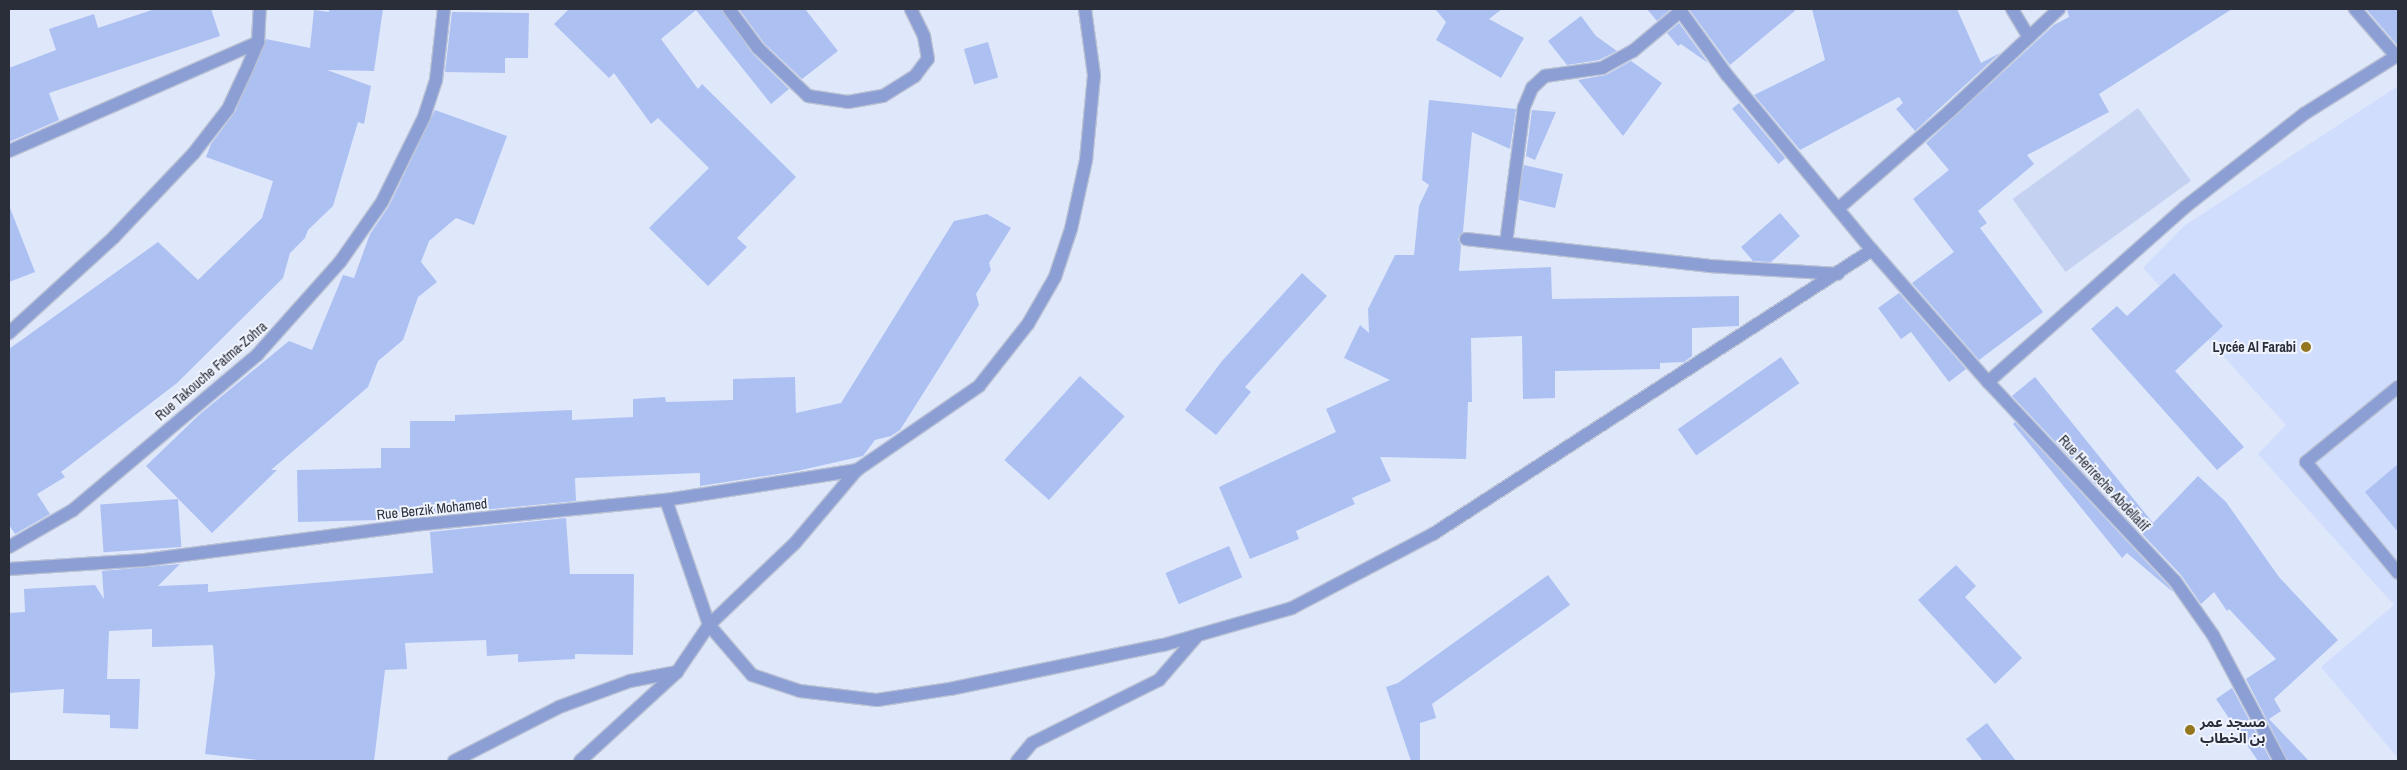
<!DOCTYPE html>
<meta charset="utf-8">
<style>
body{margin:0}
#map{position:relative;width:2407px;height:770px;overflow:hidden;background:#dfe7fb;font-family:"Archivo Narrow","Noto Sans Arabic",sans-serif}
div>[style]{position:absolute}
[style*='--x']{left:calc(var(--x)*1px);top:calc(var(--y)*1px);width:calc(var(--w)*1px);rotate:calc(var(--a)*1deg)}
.built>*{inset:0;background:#d1ddfd}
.green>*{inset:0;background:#c5d1f1;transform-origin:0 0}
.building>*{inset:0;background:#adc0f2;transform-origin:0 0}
.roads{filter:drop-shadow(1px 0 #bbc2d4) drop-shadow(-1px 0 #bbc2d4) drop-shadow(0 1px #bbc2d4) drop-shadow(0 -1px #bbc2d4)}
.minor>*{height:12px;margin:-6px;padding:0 6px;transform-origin:6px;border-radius:6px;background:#8c9fd5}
.dots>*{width:14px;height:14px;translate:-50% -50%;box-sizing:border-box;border:2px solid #f0f4fe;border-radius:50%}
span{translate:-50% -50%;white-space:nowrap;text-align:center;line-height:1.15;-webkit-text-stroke:4px #f0f4fe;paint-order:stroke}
.poi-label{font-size:14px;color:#2a2e38;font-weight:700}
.right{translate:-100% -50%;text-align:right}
.left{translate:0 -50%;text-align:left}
.street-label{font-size:14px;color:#2a2e38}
.frame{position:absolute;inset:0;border:10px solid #2a2e38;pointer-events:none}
</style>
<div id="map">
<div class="built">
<i style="clip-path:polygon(2398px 86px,2398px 758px,2321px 667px,2394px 605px,2258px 454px,2286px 425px,2143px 268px,2184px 226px)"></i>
</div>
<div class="green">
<i style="left:2138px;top:108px;width:90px;height:155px;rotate:54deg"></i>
</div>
<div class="building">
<i style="clip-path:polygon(155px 9px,211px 9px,220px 36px,49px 93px,59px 120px,9px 142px,9px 68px,56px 50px,49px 29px,94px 14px,98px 28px)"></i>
<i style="clip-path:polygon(329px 9px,383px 9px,374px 71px,327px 70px,371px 86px,364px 124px,358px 122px,333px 206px,308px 230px,305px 238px,290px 253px,283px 278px,177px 383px,61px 472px,65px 477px,37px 494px,50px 514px,15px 534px,9px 525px,9px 349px,158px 242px,198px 280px,262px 218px,273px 181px,206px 157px,211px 144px,235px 112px,266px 39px,310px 48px,314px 10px,329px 12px)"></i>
<i style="clip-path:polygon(569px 9px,721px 9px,752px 53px,789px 89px,771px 104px,696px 10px,661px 39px,698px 89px,702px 84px,796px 177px,737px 238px,747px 247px,708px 286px,649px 228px,709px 168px,658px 118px,651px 124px,614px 73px,609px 78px,554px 24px)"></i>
<i style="clip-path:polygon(739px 9px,805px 9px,838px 51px,802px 79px,764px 43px)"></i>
<i style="clip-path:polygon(1435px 9px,1502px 9px,1489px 19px,1524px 38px,1501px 78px,1436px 40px,1446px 22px)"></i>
<i style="clip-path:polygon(1647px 9px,1671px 9px,1657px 21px)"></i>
<i style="clip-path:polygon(1689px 9px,1797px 9px,1730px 65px)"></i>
<i style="clip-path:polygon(1812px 9px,1957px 9px,1981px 63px,2000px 53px,1915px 131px,1896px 109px,1903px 103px,1899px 97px,1800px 150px,1754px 95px,1825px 60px)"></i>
<i style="clip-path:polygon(2067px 9px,2232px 9px,2099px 94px,2109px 112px,2027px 155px,2034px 164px,1978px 211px,1987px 223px,1980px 228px,2043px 312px,1979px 360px,1912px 283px,1954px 252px,1913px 199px,1949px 170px,1926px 143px,2054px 25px,2069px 17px)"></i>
<i style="clip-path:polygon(2366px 9px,2398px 9px,2398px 46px)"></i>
<i style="clip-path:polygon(452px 12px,529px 13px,528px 58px,505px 58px,505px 73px,445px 72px)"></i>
<i style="clip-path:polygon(1581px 16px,1596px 36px,1617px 51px,1599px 60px,1567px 65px,1548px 41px)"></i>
<i style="clip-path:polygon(1679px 23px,1708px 63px,1681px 44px,1678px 46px,1667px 33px)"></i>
<i style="left:988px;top:42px;width:37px;height:25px;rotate:74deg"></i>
<i style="clip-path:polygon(1631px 61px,1662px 83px,1623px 136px,1578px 80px,1606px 75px)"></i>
<i style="clip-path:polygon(1429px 100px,1516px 109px,1510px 149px,1472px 132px,1463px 232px,1458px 239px,1461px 246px,1459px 271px,1551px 267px,1552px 299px,1739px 296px,1739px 326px,1692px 328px,1692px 356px,1684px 362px,1660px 363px,1660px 369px,1555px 371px,1555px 398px,1523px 399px,1522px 336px,1471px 338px,1472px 402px,1468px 402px,1466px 459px,1380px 457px,1391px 481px,1352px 498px,1355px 504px,1296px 531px,1299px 539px,1250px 559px,1219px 487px,1336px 432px,1326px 409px,1390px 380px,1344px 358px,1360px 325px,1369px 333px,1368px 309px,1395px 255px,1414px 255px,1419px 206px,1429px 185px,1422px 180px)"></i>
<i style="left:1739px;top:103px;width:72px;height:9px;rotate:50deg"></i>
<i style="clip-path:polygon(435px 110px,507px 136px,474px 225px,456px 218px,429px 241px,421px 262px,437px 282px,418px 297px,403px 340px,378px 361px,368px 387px,271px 470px,277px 470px,212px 533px,146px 466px,200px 414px,289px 341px,312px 350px,343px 275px,354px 278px,370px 234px,389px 206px)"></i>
<i style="clip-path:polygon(1532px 110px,1556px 112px,1535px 160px,1526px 156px)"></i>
<i style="left:1524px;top:165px;width:40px;height:35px;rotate:13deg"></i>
<i style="clip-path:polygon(10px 208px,35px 272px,9px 282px,9px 209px)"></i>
<i style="clip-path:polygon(1780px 213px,1800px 236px,1771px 262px,1753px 261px,1741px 247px)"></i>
<i style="clip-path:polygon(987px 214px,1011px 228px,989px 263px,991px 270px,976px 294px,979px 305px,900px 430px,891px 436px,875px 440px,863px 456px,797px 471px,700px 486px,700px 473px,575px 478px,576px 501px,429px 515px,429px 512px,379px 512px,379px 520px,298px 522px,297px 470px,381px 468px,381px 448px,410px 448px,410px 421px,455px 421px,455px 415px,572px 410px,572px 420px,633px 417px,633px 399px,665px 397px,666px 402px,733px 400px,733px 379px,795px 377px,796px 413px,841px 403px,954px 221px)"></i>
<i style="clip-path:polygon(1302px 273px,1327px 296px,1245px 387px,1251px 392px,1216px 435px,1185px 410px,1222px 361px)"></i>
<i style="clip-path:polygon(2174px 273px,2223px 326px,2175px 371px,2244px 447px,2217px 470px,2091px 329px,2117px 306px,2127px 316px)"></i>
<i style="clip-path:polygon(1899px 293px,1966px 369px,1949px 382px,1911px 332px,1901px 339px,1878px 308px)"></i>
<i style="left:1781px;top:357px;width:32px;height:126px;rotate:55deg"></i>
<i style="left:1080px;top:376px;width:60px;height:113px;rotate:42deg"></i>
<i style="clip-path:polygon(2035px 377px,2153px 523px,2198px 476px,2226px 502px,2279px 577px,2338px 640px,2274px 699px,2281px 711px,2269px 719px,2309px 761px,2288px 761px,2246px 679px,2276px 659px,2229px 609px,2227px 611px,2214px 592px,2201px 604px,2181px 575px,2012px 396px)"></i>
<i style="clip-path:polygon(2015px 422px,2169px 586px,2173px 592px,2127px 553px,2122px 558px,2013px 424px)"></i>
<i style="clip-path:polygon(2398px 464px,2398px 532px,2365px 492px)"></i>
<i style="left:178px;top:499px;width:48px;height:78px;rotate:86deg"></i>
<i style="clip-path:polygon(566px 518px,570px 574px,634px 574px,633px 655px,575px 654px,575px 659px,518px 662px,518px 654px,487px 656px,486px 640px,405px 643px,407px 669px,385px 670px,374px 761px,267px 761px,205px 754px,215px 674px,213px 645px,152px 647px,152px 629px,109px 631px,107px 679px,140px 679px,138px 729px,110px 728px,110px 715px,63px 713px,64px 689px,9px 693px,9px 613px,25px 612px,24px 589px,95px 585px,104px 599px,102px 571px,180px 564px,158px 586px,208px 584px,208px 592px,433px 573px,430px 532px)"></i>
<i style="left:1229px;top:546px;width:34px;height:69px;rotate:67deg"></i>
<i style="clip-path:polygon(1956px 565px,1976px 586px,1965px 597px,2022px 658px,1995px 684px,1918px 600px)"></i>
<i style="clip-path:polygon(1548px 575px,1570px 605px,1432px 704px,1436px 718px,1420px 723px,1420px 761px,1411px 761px,1386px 687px,1398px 683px)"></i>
<i style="clip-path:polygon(2232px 688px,2271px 761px,2258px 761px,2216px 699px)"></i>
<i style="clip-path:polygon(1987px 723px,2016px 761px,1983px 761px,1966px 739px)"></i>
</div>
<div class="roads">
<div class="minor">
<i style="--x:729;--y:9;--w:49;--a:53.4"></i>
<i style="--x:758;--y:48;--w:69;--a:43.8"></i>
<i style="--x:808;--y:96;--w:40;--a:8.5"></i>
<i style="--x:848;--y:102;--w:36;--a:-10"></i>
<i style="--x:883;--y:96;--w:38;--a:-32"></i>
<i style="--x:915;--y:76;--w:21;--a:-53"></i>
<i style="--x:928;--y:59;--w:23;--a:-100"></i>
<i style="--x:924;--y:36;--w:30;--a:-116"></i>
<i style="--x:1679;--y:9;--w:82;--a:54"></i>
<i style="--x:1727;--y:75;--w:227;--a:50.4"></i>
<i style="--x:1872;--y:250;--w:176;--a:48.7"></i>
<i style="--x:1988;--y:382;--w:273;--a:46.8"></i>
<i style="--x:2175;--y:581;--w:66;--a:54.9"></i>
<i style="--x:2213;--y:635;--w:143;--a:62"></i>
<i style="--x:2012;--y:9;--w:33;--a:59"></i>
<i style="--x:2355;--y:9;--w:62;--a:48.9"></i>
<i style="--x:9;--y:151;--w:272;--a:-23.6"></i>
<i style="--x:1840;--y:207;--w:146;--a:-41.1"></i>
<i style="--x:1950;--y:111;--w:149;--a:-43.1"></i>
<i style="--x:1466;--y:239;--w:244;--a:6.3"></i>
<i style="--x:1709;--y:266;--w:129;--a:3.5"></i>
<i style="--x:1506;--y:243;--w:137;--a:-82.5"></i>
<i style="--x:1524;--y:107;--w:21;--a:-67"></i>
<i style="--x:1532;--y:88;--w:18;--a:-43"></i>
<i style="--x:1545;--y:76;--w:58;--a:-8"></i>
<i style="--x:1602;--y:68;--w:35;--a:-29"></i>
<i style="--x:1633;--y:51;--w:62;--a:-39.8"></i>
<i style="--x:9;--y:333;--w:142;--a:-42.4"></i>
<i style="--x:114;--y:237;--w:115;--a:-46.4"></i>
<i style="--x:193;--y:154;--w:57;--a:-52.1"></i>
<i style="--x:228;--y:109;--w:40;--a:-65"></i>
<i style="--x:245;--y:73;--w:34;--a:-67"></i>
<i style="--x:258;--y:42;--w:33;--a:-87"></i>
<i style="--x:1988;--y:382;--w:264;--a:-41.6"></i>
<i style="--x:2185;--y:207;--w:151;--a:-38"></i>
<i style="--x:2304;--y:114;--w:111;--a:-32.1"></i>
<i style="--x:2398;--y:387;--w:119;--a:140.8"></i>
<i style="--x:2306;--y:462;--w:144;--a:50.3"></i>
<i style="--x:666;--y:500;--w:132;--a:71"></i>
<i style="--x:709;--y:625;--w:66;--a:49.3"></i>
<i style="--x:752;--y:675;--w:51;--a:18.4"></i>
<i style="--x:800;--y:691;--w:78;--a:6.7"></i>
<i style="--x:877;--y:700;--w:74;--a:-8.6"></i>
<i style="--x:950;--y:689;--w:217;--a:-11.7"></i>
<i style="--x:1163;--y:645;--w:134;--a:-16"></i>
<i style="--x:1292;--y:608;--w:159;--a:-27.7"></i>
<i style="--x:1433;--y:534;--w:523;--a:-32.9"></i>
<i style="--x:9;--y:547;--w:74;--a:-30"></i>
<i style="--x:73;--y:510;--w:241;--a:-40.1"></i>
<i style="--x:257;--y:355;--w:125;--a:-48.3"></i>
<i style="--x:340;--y:262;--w:73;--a:-55"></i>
<i style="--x:382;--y:202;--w:95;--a:-63.7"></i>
<i style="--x:424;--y:117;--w:39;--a:-72"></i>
<i style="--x:436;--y:80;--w:71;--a:-83.6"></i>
<i style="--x:9;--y:569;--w:136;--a:-3.8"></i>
<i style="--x:145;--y:560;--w:281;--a:-7.4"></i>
<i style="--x:424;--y:524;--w:243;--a:-5.7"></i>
<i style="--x:666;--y:500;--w:193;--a:-8.9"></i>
<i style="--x:454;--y:761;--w:118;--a:-27.2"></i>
<i style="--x:559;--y:707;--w:76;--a:-20.1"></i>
<i style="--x:630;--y:681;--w:48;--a:-10.8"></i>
<i style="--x:580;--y:761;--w:132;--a:-42.5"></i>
<i style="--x:677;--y:672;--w:57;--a:-55.8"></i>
<i style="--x:709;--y:625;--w:119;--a:-43.6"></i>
<i style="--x:795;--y:543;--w:96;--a:-49.7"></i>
<i style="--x:857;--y:470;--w:148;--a:-34.5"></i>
<i style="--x:979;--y:386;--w:79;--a:-51.7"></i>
<i style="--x:1028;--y:324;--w:54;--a:-60.1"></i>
<i style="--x:1055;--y:277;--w:51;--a:-71.6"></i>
<i style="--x:1071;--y:229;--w:71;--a:-77.7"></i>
<i style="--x:1086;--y:160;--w:85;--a:-84.6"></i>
<i style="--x:1094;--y:75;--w:67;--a:-97.8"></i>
<i style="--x:1017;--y:761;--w:23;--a:-50"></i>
<i style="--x:1032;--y:743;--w:142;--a:-26.4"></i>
<i style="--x:1159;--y:680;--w:60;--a:-49.1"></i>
</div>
</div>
<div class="dots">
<i style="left:2306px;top:347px;background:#94761e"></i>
<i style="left:2190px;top:730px;background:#94761e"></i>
</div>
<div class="poi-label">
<span class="right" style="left:2296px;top:347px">Lycée Al Farabi</span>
<span class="left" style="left:2200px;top:730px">مسجد عمر<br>بن الخطاب</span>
</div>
<div class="street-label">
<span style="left:211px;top:371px;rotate:-41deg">Rue Takouche Fatma-Zohra</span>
<span style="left:2104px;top:483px;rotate:47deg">Rue Herireche Abdellatif</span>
<span style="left:432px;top:509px;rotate:-6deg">Rue Berzik Mohamed</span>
</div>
<div class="frame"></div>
</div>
